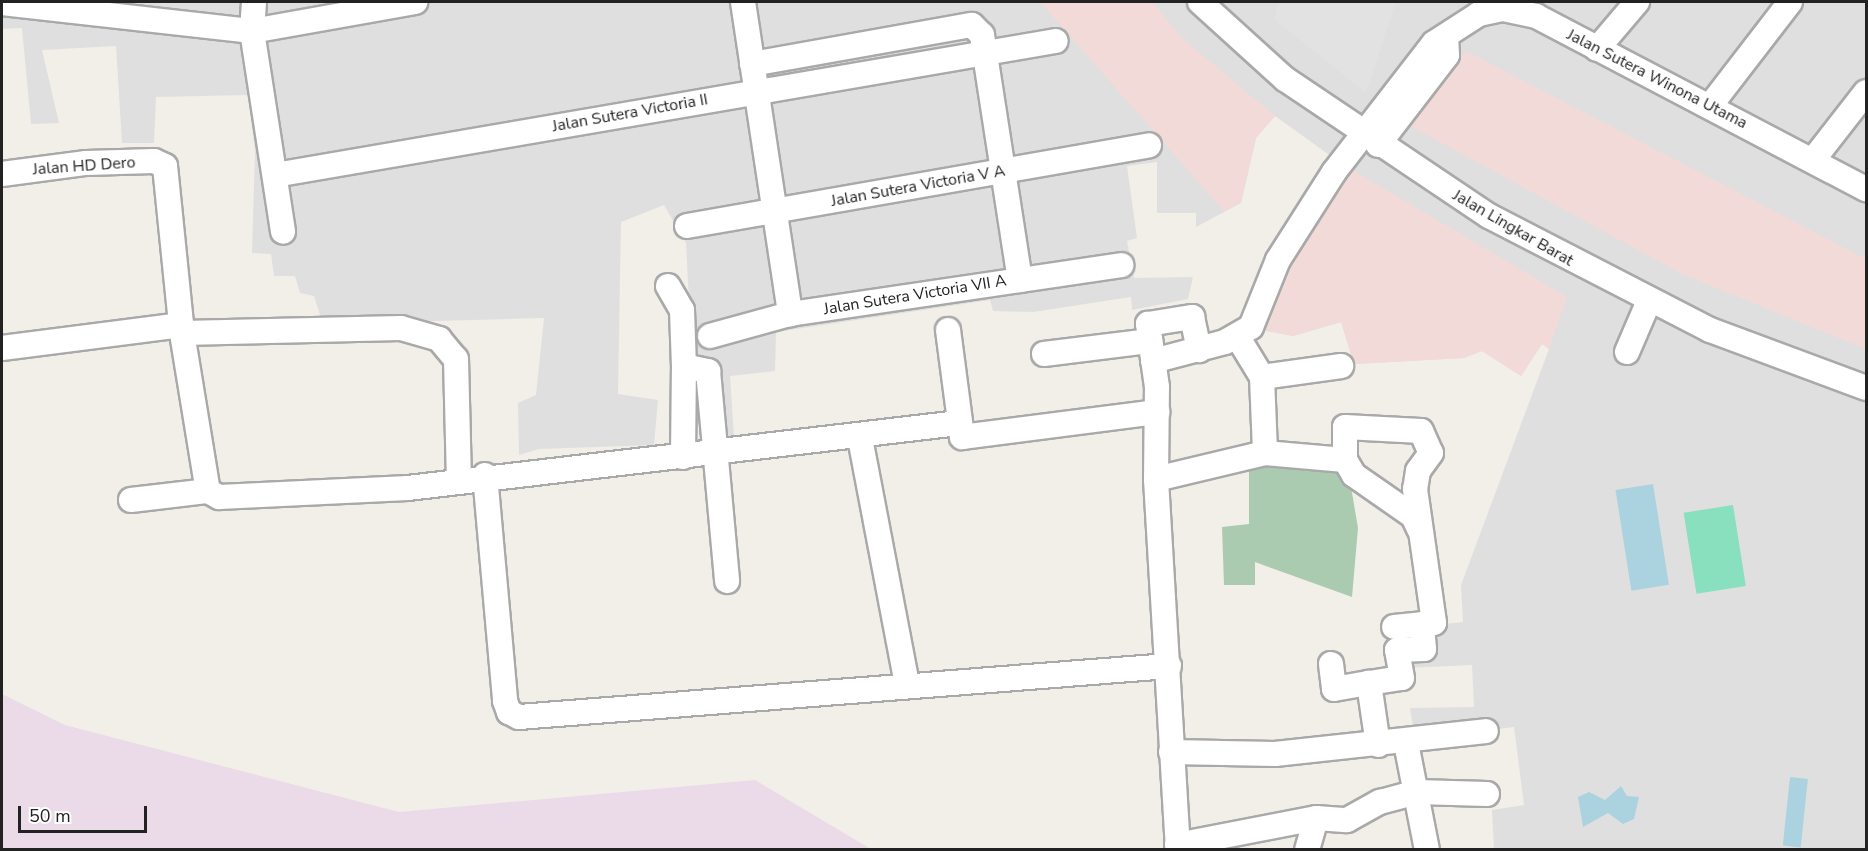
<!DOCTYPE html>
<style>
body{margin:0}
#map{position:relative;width:1868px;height:851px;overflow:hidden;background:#f2efe9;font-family:"Nunito Sans",sans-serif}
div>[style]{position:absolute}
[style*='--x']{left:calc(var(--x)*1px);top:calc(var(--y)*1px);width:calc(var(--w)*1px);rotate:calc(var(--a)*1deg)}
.residential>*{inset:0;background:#e0dfdf}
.commercial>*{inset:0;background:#f2dad9}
.industrial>*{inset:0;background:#ebdbe8}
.cemetery>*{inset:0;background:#aacbaf}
.pitch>*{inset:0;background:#88e0be;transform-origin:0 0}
.parking>*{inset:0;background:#e2e2e2}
.water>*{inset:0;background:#aad3df;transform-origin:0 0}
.roads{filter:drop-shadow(2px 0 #a9a9a9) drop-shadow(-2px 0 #a9a9a9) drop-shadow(0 2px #a9a9a9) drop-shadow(0 -2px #a9a9a9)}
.minor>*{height:24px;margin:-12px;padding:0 12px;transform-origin:12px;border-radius:12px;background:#fff}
span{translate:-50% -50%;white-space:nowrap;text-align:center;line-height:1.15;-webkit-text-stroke:6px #fff;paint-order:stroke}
.street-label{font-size:16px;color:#222}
.frame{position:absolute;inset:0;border:3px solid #222;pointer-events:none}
.scale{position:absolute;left:18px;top:806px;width:129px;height:27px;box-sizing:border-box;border:3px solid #222;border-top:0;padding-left:8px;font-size:18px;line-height:21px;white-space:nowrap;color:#222;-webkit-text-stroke:4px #fff;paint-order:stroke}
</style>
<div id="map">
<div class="residential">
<i style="clip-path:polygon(2px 2px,1866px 2px,1866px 849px,1494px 849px,1492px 810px,1524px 805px,1514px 727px,1415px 739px,1410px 708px,1474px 707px,1472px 665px,1404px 668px,1425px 626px,1463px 622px,1461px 585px,1549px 349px,1542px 344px,1521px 376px,1482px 351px,1464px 358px,1354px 364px,1341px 322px,1293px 336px,1257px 329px,1278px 297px,1295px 250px,1349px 169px,1275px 116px,1256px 138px,1241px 203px,1196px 227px,1196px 213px,1157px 213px,1157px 162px,1127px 166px,1137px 238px,1127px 241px,1134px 278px,1193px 277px,1188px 299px,1132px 310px,1131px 297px,1033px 312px,993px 311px,990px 300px,776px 332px,775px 371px,730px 376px,734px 438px,720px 439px,712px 360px,692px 358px,686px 243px,664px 205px,621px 222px,618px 394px,658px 400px,654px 445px,539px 449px,519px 455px,518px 403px,536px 395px,544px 318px,323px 324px,314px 296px,300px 293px,295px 276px,274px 276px,271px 254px,252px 253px,255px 151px,248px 95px,156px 97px,154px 143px,122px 143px,116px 46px,42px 50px,59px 123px,31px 124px,22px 28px,2px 29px)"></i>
</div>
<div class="commercial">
<i style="clip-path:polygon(1040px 2px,1152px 2px,1183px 39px,1275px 116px,1256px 138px,1241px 203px,1224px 211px)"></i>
<i style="clip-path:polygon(1466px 51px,1866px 259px,1866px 349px,1682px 274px,1409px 125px)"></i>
<i style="clip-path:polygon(1349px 168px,1567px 297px,1549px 349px,1542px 344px,1521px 376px,1482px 351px,1464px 358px,1354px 364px,1341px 322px,1293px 336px,1257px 329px,1278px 297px,1295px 250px)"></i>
</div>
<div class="industrial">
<i style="clip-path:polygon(2px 694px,65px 725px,399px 812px,755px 780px,871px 849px,2px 849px)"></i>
</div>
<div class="cemetery">
<i style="clip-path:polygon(1249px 463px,1348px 469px,1358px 528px,1352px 597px,1255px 562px,1255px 585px,1224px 585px,1222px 527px,1249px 524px)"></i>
</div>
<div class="pitch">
<i style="left:1733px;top:505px;width:82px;height:50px;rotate:81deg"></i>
</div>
<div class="parking">
<i style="clip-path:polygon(1279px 2px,1396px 2px,1366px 93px,1274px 19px)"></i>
</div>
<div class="water">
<i style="left:1653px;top:484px;width:102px;height:38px;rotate:81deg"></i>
<i style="left:1790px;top:777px;width:18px;height:69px;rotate:6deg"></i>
<i style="clip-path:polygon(1621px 786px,1627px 796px,1639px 797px,1634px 819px,1623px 824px,1608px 813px,1583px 827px,1578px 797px,1589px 792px,1605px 800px)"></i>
</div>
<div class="roads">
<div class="minor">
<i style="--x:254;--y:2;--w:29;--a:94"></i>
<i style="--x:252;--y:31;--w:203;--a:81.2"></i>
<i style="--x:743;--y:2;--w:316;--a:81.4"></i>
<i style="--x:1200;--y:2;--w:115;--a:42.2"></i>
<i style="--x:1285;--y:79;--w:246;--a:33.9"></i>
<i style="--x:1489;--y:216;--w:249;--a:27.3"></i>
<i style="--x:1710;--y:330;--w:166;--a:20.4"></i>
<i style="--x:2;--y:3;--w:252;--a:6.4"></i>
<i style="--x:252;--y:31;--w:166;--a:-10.1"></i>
<i style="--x:1597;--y:49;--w:62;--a:-49.6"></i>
<i style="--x:752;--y:64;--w:223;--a:-10.1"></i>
<i style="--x:972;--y:25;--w:14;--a:45"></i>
<i style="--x:982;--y:35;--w:248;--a:81.2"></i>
<i style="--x:1710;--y:106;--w:131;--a:-52.4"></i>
<i style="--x:1378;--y:145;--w:113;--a:-52.5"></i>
<i style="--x:1447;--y:55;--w:18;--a:-93"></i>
<i style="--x:1813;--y:160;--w:86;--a:-52.1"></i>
<i style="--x:2;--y:174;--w:85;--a:-7.5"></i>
<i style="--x:86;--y:163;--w:68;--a:-1.7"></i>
<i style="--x:154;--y:161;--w:12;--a:24"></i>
<i style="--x:165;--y:166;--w:168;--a:84.2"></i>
<i style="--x:182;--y:333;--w:160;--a:80.7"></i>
<i style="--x:208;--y:491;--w:13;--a:29"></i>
<i style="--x:219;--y:497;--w:189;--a:-2.7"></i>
<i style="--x:408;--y:488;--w:555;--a:-6.73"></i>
<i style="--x:275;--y:175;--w:792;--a:-9.74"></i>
<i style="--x:687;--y:226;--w:469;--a:-9.9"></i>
<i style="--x:668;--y:286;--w:28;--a:60"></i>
<i style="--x:682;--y:310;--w:56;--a:88"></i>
<i style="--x:684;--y:366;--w:25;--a:12"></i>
<i style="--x:708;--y:371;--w:211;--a:84.8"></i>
<i style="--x:948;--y:330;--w:108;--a:82.5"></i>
<i style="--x:962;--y:437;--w:197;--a:-7.3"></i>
<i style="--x:182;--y:333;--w:219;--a:-1.3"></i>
<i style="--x:401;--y:328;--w:40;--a:16"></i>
<i style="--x:439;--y:339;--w:26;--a:50"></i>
<i style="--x:456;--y:359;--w:119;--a:88.6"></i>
<i style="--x:710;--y:336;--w:83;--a:-15.4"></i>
<i style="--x:790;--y:314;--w:335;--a:-8.4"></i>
<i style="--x:1237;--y:336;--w:48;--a:58.6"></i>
<i style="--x:1262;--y:377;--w:76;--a:87.7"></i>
<i style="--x:2;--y:348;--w:181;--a:-7.3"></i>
<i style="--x:1627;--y:352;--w:56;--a:-66.7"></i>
<i style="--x:1044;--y:354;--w:107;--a:-7"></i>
<i style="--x:1153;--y:361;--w:74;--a:-14.8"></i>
<i style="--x:1225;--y:342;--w:30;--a:-30"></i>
<i style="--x:1251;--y:327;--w:72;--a:-68.1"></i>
<i style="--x:1278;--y:260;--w:104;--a:-57.5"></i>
<i style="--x:1334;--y:172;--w:163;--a:-52.2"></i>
<i style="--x:1434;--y:43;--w:54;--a:-32.8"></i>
<i style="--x:1479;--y:14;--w:25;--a:-12"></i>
<i style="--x:1503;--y:9;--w:34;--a:12"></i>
<i style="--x:1536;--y:16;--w:373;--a:27.7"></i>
<i style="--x:1262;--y:377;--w:80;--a:-7.9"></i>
<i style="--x:860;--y:438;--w:250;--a:79.2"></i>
<i style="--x:683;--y:457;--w:91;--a:-89.4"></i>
<i style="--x:1345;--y:460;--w:17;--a:59"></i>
<i style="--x:1354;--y:475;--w:72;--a:34.8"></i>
<i style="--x:1413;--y:516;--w:14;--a:65"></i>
<i style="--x:485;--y:475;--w:227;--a:84.9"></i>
<i style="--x:505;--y:701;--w:12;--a:70"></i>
<i style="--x:509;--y:712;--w:11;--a:27"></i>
<i style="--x:519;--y:717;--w:652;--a:-4.49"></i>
<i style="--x:1156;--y:479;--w:112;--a:-13.4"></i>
<i style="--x:1265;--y:453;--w:80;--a:5"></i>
<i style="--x:1345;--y:460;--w:33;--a:-90"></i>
<i style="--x:1345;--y:427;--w:76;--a:3"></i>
<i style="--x:1421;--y:431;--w:24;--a:66"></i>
<i style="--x:1431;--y:453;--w:22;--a:126"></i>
<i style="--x:1418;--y:471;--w:18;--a:99"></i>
<i style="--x:1415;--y:489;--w:135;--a:81.9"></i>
<i style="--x:1434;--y:623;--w:40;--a:174.3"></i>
<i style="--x:131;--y:500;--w:78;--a:-6.7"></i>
<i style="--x:1331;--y:664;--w:25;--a:83"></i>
<i style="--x:1334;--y:689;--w:36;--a:-10"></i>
<i style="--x:1406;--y:743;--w:109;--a:78.9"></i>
<i style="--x:1378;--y:745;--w:63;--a:-98.3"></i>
<i style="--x:1369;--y:683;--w:33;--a:-9"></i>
<i style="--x:1402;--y:678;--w:28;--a:-100"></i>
<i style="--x:1397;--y:650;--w:27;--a:-2"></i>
<i style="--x:1424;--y:649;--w:25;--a:-95"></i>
<i style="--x:1171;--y:752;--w:104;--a:1.1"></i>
<i style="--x:1275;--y:754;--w:212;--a:-6.2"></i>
<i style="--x:1177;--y:845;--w:142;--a:-11"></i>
<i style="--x:1316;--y:818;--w:31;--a:4"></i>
<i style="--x:1347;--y:820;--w:38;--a:-29"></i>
<i style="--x:1380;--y:802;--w:38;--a:-15"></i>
<i style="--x:1417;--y:792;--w:70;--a:1.6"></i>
<i style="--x:1178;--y:850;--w:372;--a:-93.4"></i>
<i style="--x:1156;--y:479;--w:92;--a:-89.4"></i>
<i style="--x:1157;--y:387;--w:64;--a:-98.1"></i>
<i style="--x:1148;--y:324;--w:45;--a:-9"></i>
<i style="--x:1192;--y:317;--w:34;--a:78"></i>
<i style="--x:1307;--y:850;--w:33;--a:-74"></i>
</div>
</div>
<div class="street-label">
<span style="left:1657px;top:79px;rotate:27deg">Jalan Sutera Winona Utama</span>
<span style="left:630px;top:113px;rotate:-10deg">Jalan Sutera Victoria II</span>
<span style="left:84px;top:166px;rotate:-4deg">Jalan HD Dero</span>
<span style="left:918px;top:186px;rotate:-10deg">Jalan Sutera Victoria V A</span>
<span style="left:1513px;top:228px;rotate:30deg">Jalan Lingkar Barat</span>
<span style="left:915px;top:295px;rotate:-9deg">Jalan Sutera Victoria VII A</span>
</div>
<div class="frame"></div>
<div class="scale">50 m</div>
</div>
